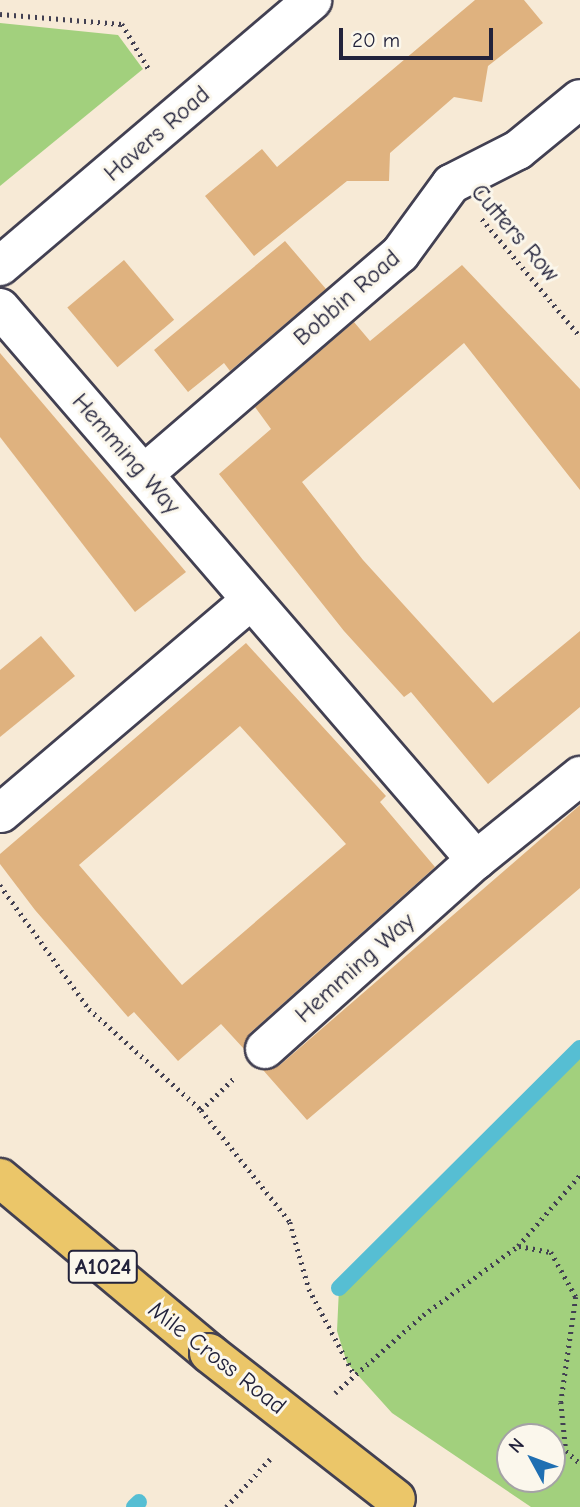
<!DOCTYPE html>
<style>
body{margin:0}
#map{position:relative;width:580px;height:1507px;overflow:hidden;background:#f7ead6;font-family:"Comic Neue",sans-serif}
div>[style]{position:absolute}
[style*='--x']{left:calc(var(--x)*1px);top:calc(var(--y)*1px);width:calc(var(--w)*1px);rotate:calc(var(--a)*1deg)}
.green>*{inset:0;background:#a2d07d}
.stream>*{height:16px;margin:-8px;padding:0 8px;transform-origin:8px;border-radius:8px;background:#56bed3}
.building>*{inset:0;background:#dfb27f;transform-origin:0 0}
.path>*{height:4.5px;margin-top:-2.25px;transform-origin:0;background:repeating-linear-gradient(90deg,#424052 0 2px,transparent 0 7px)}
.roads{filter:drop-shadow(2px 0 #424052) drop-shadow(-2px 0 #424052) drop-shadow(0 2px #424052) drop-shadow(0 -2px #424052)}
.minor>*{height:38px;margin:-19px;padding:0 19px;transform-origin:19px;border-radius:19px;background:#fff}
.primary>*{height:38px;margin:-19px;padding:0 19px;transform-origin:19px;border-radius:19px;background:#ebc669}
.bridges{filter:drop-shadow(2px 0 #424052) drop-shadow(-2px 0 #424052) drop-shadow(0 2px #424052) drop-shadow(0 -2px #424052)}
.primary-bridge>*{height:38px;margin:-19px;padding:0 19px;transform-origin:19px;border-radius:19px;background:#ebc669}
span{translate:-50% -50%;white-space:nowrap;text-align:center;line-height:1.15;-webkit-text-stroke:6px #fbf7ec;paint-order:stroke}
.shield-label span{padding:2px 5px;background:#fbf7ec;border:2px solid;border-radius:5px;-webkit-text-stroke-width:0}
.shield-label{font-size:23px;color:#22223b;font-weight:700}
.street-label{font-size:24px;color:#22223b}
.north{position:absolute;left:496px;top:1423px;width:70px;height:70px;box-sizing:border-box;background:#fbf7ec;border:2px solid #a4a2a5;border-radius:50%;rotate:311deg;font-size:19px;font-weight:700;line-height:28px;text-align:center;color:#22223b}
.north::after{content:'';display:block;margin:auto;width:24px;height:32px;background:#1f6fb2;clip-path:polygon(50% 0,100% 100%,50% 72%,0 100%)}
.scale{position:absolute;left:339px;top:28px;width:154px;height:32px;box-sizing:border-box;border:4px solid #22223b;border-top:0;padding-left:9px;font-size:21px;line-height:24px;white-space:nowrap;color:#22223b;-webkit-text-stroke:5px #fbf7ec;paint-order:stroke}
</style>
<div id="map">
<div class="green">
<i style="clip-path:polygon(0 23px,118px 35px,143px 69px,0 186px)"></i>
<i style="clip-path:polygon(evenodd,580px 1048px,580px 1507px,531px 1507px,392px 1413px,347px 1363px,337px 1331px,339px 1288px,580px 1048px,552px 1437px,552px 1479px,510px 1479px,510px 1437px,552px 1437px)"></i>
</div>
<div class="stream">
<i style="--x:339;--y:1288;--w:340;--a:-44.9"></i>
<i style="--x:134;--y:1507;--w:7;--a:-45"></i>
</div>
<div class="building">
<i style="clip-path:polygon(475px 0,524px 0,543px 23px,488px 66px,482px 102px,454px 97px,390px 153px,389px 181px,347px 181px,254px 256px,205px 196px,262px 149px,277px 167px)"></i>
<i style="clip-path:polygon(285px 241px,326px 289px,230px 371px,224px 363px,188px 392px,154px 350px)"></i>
<i style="left:124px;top:260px;width:78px;height:74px;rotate:50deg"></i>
<i style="clip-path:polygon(462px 265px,580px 389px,580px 490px,464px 343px,302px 482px,363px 560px,493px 703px,580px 631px,580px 707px,488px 784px,411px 692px,404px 697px,344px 631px,219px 474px,271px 429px,255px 407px,354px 322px,370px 341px)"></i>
<i style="clip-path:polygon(0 353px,186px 572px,135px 612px,0 437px)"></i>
<i style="clip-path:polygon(41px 636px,75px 676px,0 737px,0 670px)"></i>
<i style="clip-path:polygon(evenodd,246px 643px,386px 796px,380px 802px,435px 867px,250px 1033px,244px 1049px,221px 1024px,178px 1061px,134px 1012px,128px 1017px,35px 910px,0 864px,0 854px,246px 643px,240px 726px,346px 844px,182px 985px,79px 865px,240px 726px)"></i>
<i style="clip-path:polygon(580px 805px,580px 888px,307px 1120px,263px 1070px,280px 1065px)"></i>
</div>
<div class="path">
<i style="--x:0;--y:14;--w:122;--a:4.7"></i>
<i style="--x:122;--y:24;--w:55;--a:59.2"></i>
<i style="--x:482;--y:219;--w:153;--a:50.1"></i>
<i style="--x:0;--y:885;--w:153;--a:54.3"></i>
<i style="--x:89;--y:1009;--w:151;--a:42"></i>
<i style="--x:201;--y:1110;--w:143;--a:51.5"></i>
<i style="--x:290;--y:1222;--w:70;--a:74.2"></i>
<i style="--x:309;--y:1289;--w:96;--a:62.1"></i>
<i style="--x:201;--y:1110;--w:45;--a:-44.1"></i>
<i style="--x:519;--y:1246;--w:33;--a:11"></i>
<i style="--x:551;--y:1252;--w:51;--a:60.9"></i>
<i style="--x:576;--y:1297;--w:106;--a:98.1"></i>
<i style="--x:561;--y:1402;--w:49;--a:84.2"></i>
<i style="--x:566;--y:1451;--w:18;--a:41"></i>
<i style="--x:335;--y:1393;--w:118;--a:-41.6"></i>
<i style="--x:423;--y:1315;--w:117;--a:-36"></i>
<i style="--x:518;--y:1246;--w:94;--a:-48.9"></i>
<i style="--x:226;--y:1507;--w:65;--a:-47.5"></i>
</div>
<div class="roads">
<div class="minor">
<i style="--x:0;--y:266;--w:410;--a:-40.4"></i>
<i style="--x:0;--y:308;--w:729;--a:49.23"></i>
<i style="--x:476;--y:860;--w:134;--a:-38.9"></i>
<i style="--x:144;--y:474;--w:338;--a:-40.7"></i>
<i style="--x:400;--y:254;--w:87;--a:-53.9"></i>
<i style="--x:451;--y:184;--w:75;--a:-26.9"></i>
<i style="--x:518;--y:150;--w:80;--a:-39.4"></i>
<i style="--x:1;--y:813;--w:327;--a:-40.4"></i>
<i style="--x:265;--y:1049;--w:283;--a:-41.9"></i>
</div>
<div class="primary">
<i style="--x:0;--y:1178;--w:273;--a:39.9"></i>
</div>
</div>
<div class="bridges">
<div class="primary-bridge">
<i style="--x:209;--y:1353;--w:237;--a:38"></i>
</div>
</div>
<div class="shield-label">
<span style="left:103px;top:1267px">A1024</span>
</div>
<div class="street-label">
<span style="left:157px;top:134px;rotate:-41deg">Havers Road</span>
<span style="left:515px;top:233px;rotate:49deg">Cutters Row</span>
<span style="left:347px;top:298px;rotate:-41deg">Bobbin Road</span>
<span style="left:126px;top:454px;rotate:49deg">Hemming Way</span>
<span style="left:355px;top:968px;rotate:-42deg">Hemming Way</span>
<span style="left:217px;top:1358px;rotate:38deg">Mile Cross Road</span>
</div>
<div class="north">N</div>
<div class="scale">20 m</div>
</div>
